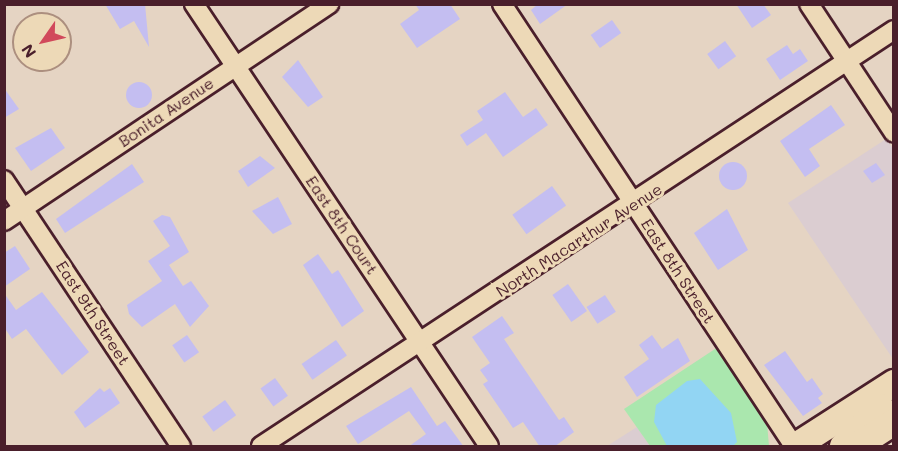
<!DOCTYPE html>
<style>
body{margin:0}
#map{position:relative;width:898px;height:451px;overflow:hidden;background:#e5d4c3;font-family:Mali,sans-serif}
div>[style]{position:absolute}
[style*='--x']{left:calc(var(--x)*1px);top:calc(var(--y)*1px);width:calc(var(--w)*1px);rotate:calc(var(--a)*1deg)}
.built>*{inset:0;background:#dbcdd1}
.green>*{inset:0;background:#aae7ae}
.water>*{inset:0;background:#92d5f3}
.building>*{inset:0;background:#c4bef1;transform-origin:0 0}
.round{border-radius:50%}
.roads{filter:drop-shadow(2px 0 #4a1f2b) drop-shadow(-2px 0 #4a1f2b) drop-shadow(0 2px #4a1f2b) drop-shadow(0 -2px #4a1f2b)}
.minor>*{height:18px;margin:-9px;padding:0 9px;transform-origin:9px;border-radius:9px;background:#edd9b7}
.secondary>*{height:26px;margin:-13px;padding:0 13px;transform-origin:13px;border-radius:13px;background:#edd9b7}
span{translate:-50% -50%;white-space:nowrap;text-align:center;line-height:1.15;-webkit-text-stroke:6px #edd9b7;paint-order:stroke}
.street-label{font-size:16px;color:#4a1f2b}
.frame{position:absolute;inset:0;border:6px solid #4a1f2b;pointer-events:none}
.north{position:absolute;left:12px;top:12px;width:60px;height:60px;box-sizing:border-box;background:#edd9b7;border:2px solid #ac8f7f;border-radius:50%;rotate:236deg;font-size:16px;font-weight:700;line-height:24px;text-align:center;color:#4a1f2b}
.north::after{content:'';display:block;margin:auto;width:21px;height:27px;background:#d1495b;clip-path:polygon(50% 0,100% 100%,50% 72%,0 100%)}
</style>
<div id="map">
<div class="built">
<i style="clip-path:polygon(886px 139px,894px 150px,893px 359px,788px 203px)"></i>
<i style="clip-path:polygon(637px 427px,650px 446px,607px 446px)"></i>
</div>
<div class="green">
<i style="clip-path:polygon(718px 347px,767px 423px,769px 446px,650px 446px,624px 409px)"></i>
</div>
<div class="water">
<i style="clip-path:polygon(700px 379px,731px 413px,737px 442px,733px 446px,667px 446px,654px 422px,656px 405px,687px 381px)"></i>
</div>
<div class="building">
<i style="clip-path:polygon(105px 4px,145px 4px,149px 47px,134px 21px,120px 29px)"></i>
<i style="clip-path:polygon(415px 4px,450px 4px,460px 19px,417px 48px,400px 24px,419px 10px)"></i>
<i style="clip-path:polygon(538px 4px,568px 4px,540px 24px,531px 10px)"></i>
<i style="clip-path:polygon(736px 4px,763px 4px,771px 15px,752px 28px)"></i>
<i style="left:612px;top:20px;width:16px;height:26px;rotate:55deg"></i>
<i style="left:725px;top:41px;width:19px;height:22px;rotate:54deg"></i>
<i style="clip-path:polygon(787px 45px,793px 54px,800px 49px,808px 61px,780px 80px,766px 59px)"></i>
<i style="clip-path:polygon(298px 60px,323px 97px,308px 107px,282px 77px)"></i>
<i class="round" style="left:126px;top:82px;width:26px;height:26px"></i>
<i style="clip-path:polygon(4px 88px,19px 109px,4px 118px)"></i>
<i style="clip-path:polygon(505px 92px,523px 117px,536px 108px,548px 125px,503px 157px,486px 133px,467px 146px,460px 135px,483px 120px,477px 111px)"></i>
<i style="clip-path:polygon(831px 105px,845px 125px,809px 149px,820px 166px,805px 177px,780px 141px)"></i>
<i style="clip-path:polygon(51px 128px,65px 148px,31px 171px,15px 148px)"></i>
<i style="clip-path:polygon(260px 156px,275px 168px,248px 187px,238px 171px)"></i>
<i class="round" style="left:719px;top:162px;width:28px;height:28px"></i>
<i style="clip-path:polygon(876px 163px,885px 175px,872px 183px,863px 171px)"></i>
<i style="clip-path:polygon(132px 164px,144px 182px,65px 233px,56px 219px)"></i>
<i style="left:552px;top:186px;width:24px;height:49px;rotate:54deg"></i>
<i style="clip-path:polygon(278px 197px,292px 224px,273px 234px,252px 211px)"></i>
<i style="clip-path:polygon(727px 209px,748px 250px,718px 270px,694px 233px)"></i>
<i style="clip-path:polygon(162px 215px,170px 217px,189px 252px,169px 265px,183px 286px,191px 281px,209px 306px,190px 327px,175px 304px,142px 327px,129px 314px,127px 305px,162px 281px,148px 261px,170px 246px,153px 221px)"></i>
<i style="clip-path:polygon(15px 246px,30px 269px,4px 287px,4px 253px)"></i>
<i style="clip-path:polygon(318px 254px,332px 274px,338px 270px,364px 311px,342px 327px,303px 265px)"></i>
<i style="left:568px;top:284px;width:33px;height:19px;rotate:55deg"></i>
<i style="clip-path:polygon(42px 292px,89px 352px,62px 375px,26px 329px,12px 339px,4px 327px,4px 293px,16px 310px)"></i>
<i style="left:605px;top:295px;width:20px;height:22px;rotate:57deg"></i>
<i style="clip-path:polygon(502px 316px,514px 333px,504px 339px,559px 420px,564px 417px,574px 432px,554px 447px,540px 447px,523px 422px,513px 428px,483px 384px,488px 381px,480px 370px,490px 363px,472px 337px)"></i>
<i style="left:187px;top:335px;width:21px;height:18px;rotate:55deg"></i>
<i style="clip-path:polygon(652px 335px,662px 349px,678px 338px,690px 361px,637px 397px,624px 377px,649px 359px,639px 345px)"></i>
<i style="left:336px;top:340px;width:19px;height:42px;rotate:55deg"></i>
<i style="clip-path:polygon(785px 351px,807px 382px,812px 378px,823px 394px,818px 398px,822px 403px,803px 416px,764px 365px)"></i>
<i style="left:275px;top:378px;width:22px;height:18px;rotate:54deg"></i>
<i style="clip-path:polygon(411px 387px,437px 426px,445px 421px,464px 447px,408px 447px,426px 434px,409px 411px,358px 444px,346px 426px)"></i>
<i style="clip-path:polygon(100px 388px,104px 392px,110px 388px,120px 403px,85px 428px,74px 412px)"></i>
<i style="left:225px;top:400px;width:19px;height:28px;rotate:54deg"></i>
</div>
<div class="roads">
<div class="minor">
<i style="--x:194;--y:4;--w:531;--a:56.28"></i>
<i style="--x:502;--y:4;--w:530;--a:56.55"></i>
<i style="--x:809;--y:4;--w:154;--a:56.6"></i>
<i style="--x:4;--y:180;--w:320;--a:56.4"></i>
<i style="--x:4;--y:221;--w:391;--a:-33.7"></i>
<i style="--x:261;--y:446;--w:757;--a:-33.31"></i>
</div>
<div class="secondary">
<i style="--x:796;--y:446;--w:117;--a:-32.7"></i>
<i style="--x:843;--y:446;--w:54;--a:-45.7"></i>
<i style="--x:857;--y:446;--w:44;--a:-33"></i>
</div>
</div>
<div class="street-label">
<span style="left:166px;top:112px;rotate:-34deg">Bonita Avenue</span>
<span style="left:342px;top:225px;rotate:56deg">East 8th Court</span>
<span style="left:579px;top:240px;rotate:-33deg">North Macarthur Avenue</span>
<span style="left:678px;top:271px;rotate:57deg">East 8th Street</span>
<span style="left:93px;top:313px;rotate:57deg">East 9th Street</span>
</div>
<div class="frame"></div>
<div class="north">N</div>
</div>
